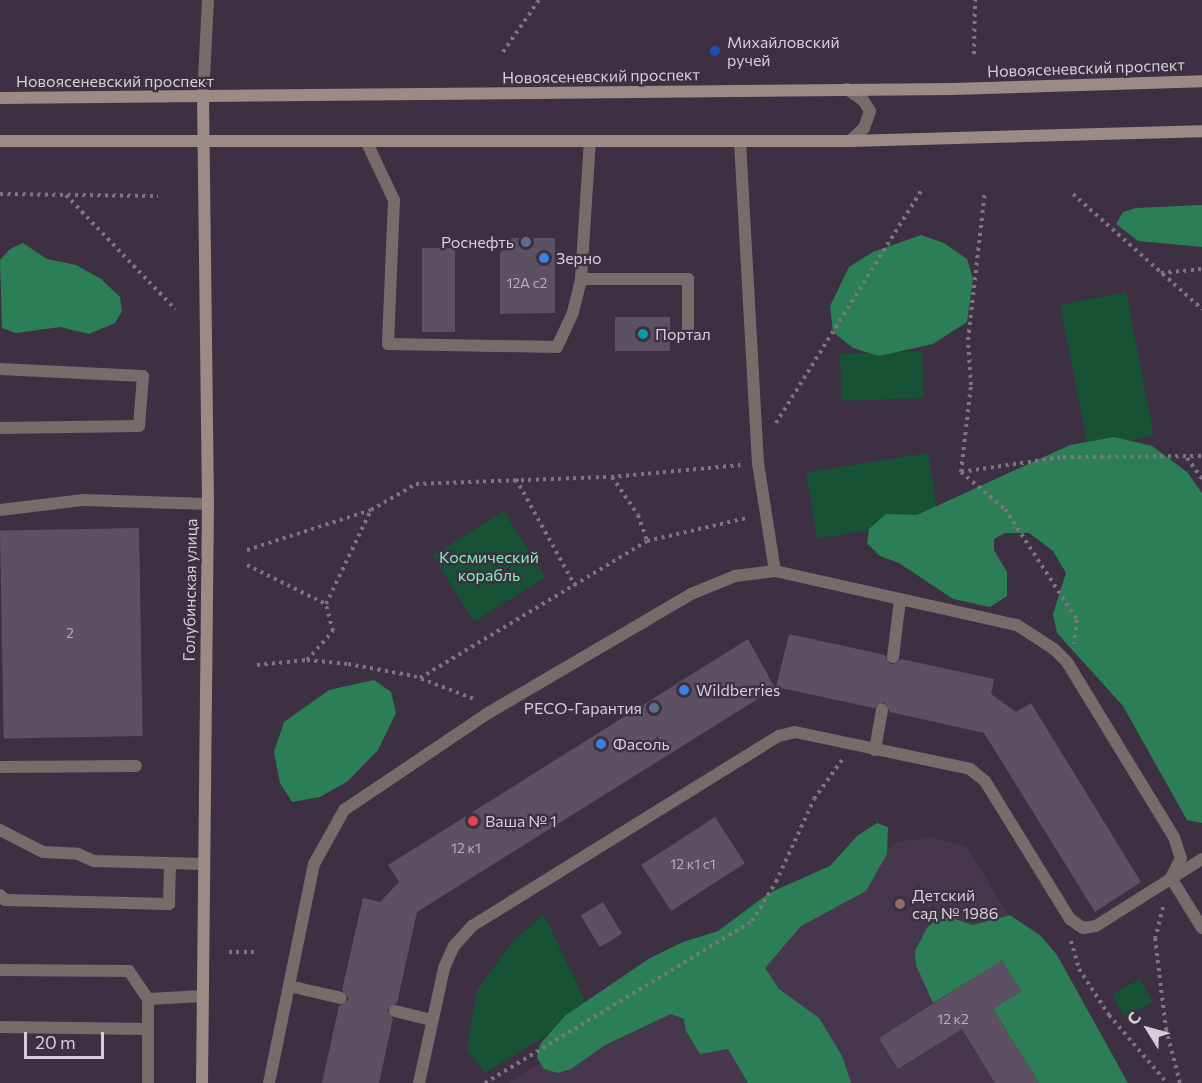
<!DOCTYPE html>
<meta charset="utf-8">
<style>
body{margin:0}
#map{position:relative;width:1202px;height:1083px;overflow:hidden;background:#3c3042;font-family:Commissioner,sans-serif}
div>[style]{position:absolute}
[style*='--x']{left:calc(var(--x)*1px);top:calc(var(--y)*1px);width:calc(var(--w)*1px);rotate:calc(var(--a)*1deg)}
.built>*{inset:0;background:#47374e}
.green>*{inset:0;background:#175136;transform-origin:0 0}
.forest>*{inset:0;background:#2c7e56}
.building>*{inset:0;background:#5d5063;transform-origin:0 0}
.path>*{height:4px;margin-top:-2px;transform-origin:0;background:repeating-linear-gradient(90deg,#7e7583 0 3px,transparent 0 7.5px)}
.lane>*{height:12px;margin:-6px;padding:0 6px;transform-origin:6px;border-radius:6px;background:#776c69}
.street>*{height:12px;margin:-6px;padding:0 6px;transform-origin:6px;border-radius:6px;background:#776c69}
.secondary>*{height:12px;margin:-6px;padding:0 6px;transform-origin:6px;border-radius:6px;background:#9c8a85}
.dots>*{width:16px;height:16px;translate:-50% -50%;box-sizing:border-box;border:3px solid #3c3042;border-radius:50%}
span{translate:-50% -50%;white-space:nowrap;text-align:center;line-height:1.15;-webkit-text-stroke:4.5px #3c3042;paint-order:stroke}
.number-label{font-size:14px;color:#b7aebc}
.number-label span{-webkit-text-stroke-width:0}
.poi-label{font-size:16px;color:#d5ced9}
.left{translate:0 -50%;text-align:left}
.right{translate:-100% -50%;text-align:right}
.street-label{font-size:16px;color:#d5ced9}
.park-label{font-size:16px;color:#82efb5}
.north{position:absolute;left:1118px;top:999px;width:60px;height:60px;-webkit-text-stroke:4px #3c3042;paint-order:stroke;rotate:307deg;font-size:16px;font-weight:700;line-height:24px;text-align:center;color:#d5ced9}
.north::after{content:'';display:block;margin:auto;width:21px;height:27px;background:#d5ced9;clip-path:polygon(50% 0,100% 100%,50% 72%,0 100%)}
.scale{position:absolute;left:24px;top:1032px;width:80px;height:27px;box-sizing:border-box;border:3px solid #d5ced9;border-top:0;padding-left:8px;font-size:18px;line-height:21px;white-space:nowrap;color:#d5ced9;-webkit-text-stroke:4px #3c3042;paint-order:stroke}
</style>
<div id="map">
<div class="built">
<i style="clip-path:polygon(932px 837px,967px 847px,1110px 1083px,783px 1083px,708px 960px,898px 842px)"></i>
<i style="clip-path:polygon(700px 965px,773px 1083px,508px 1083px)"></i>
</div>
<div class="green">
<i style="left:1126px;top:292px;width:146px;height:67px;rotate:79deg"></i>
<i style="left:922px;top:351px;width:47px;height:82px;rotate:88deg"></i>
<i style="left:928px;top:453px;width:67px;height:123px;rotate:81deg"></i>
<i style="left:504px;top:511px;width:78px;height:84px;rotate:58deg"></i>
<i style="clip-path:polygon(544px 915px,589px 1009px,485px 1073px,467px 1050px,477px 990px,514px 940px)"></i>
<i style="left:1140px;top:979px;width:26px;height:32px;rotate:61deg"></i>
</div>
<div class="forest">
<i style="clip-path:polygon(1202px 205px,1202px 247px,1138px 241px,1116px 224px,1123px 212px,1136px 208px)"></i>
<i style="clip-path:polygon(921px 235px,944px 243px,967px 259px,973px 279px,967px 322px,933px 344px,879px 356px,853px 348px,833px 332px,830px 306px,849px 267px,873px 252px)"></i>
<i style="clip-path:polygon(23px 243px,47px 259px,76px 265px,101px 279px,120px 297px,122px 311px,115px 323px,89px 334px,60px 327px,16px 333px,2px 328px,0 260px,10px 249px)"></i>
<i style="clip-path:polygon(1114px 437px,1152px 446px,1187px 472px,1202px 493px,1202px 823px,1187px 820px,1123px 706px,1057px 633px,1053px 614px,1066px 573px,1053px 551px,1029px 533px,1005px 533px,994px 539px,994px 550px,1007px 572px,1007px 596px,990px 607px,953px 599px,899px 563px,880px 556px,867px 543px,869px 529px,886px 514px,917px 515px,1070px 445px)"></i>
<i style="clip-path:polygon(374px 680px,391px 692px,396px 713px,378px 750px,348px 781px,320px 797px,292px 802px,280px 783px,274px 752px,284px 722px,329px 690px)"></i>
<i style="clip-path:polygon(877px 823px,888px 827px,887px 854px,866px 891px,801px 926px,765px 968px,779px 989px,819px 1018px,842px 1056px,851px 1083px,748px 1083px,728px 1049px,700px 1054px,686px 1031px,684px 1019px,671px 1014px,605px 1045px,571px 1069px,558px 1073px,544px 1069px,537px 1058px,540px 1044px,566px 1015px,650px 958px,683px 942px,718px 931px,769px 893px,830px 866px,857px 836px)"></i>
<i style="clip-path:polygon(1010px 915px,1041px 936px,1057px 955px,1128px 1083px,1039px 1083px,993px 1009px,1021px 991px,1002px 961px,933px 1003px,916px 965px,915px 951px,927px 928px,937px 919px,949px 917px,973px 925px)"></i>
</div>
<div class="building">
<i style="clip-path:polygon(512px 238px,555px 238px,555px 313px,500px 314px,500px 253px)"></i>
<i style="left:422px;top:248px;width:33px;height:84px"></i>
<i style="left:615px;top:317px;width:55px;height:34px"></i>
<i style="left:139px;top:528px;width:208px;height:139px;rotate:89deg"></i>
<i style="clip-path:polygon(789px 634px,885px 655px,891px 665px,901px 659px,994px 679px,991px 694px,1016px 712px,1031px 703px,1141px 882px,1095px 912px,984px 733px,890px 712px,884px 702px,874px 708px,776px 687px)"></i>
<i style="clip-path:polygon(748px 639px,775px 688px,417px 912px,397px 1003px,387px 1010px,393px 1019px,379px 1083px,322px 1083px,339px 1006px,349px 999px,342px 990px,363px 898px,380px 902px,399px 882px,388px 865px)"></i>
<i style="left:715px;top:817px;width:55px;height:88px;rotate:57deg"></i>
<i style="left:603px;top:902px;width:37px;height:26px;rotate:59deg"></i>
<i style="clip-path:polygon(1002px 960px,1021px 991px,993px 1009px,1039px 1083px,995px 1083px,962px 1029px,898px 1069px,879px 1038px)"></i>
</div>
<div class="path">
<i style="--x:503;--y:52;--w:63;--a:-55.3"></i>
<i style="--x:974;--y:54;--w:54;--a:-88.9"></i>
<i style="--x:0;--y:194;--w:158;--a:0.7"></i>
<i style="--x:1073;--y:194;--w:173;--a:41.7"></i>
<i style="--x:66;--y:195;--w:158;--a:46.3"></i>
<i style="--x:1161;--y:273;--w:41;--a:-5.6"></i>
<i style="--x:776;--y:423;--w:274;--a:-58"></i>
<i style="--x:1187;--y:458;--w:26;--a:54"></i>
<i style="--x:961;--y:472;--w:88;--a:-83.4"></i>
<i style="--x:971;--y:385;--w:45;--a:-93.8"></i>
<i style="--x:968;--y:340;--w:150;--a:-83.5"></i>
<i style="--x:961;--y:472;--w:103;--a:-8.4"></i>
<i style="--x:1063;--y:457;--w:139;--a:-0.4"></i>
<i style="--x:961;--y:472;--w:57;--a:40.1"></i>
<i style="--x:1005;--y:509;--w:132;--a:57"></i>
<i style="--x:1077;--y:620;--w:24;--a:97"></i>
<i style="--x:612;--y:477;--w:46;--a:55.6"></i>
<i style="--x:638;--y:515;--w:28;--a:71"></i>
<i style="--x:516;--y:479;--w:122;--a:61.1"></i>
<i style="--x:247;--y:550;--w:130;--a:-17.9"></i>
<i style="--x:247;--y:565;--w:88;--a:26.3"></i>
<i style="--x:307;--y:660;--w:39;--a:-48"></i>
<i style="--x:333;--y:631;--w:28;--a:-105"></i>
<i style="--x:326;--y:604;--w:104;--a:-64.4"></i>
<i style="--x:371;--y:510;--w:52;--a:-30"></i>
<i style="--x:416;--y:484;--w:195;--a:-2.1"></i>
<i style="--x:611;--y:477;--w:130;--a:-5.3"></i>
<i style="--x:257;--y:665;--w:50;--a:-5.7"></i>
<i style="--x:307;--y:660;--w:41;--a:5.6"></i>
<i style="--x:348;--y:664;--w:67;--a:10.3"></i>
<i style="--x:414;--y:676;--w:67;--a:20.9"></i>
<i style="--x:420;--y:678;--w:265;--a:-31.1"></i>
<i style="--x:647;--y:541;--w:103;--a:-13"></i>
<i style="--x:1163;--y:907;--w:32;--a:104"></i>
<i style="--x:1155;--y:938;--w:92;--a:83.1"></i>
<i style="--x:1166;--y:1029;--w:56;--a:75.5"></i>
<i style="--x:1071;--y:941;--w:29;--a:74"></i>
<i style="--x:1079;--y:969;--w:55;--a:56.9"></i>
<i style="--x:1109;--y:1015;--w:89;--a:49.5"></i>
<i style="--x:229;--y:952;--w:27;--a:0"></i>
<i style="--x:485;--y:1083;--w:312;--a:-31.2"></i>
<i style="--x:752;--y:921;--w:46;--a:-58.4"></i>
<i style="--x:776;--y:882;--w:91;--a:-65.4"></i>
<i style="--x:814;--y:799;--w:48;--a:-54.3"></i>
</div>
<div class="lane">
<i style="--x:203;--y:98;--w:98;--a:-87.1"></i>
<i style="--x:740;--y:142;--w:322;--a:86.8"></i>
<i style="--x:758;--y:463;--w:109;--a:81.1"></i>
<i style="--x:367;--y:143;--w:63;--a:64.7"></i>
<i style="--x:394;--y:200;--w:144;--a:92.4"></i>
<i style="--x:388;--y:344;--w:169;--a:1"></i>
<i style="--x:557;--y:347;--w:38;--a:-65"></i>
<i style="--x:573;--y:312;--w:34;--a:-76"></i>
<i style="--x:581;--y:279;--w:138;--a:-86.3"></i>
<i style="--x:581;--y:279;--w:107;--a:0"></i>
<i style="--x:688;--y:279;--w:54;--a:90"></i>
<i style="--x:0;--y:369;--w:143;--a:2.8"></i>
<i style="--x:143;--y:376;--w:50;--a:94.6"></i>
<i style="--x:139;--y:426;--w:139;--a:179.2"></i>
<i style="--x:0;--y:510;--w:84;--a:-6.9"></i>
<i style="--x:83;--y:500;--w:125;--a:1.8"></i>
<i style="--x:893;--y:657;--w:57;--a:-83"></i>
<i style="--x:875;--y:750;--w:41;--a:-80.1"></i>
<i style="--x:0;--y:767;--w:136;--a:-0.4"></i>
<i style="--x:0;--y:830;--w:48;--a:27.1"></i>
<i style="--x:43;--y:852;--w:35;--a:3"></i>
<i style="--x:78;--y:854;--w:17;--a:24"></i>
<i style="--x:94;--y:861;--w:110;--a:1.6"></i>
<i style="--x:1171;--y:878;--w:59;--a:58.2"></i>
<i style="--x:0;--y:895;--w:7;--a:45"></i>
<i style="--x:5;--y:900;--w:164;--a:1.4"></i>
<i style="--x:169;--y:904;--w:40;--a:-88.6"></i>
<i style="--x:0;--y:970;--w:129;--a:0.4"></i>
<i style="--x:129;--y:971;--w:34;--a:56"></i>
<i style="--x:289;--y:986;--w:53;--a:13"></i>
<i style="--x:395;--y:1011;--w:38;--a:14"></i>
<i style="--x:0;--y:1027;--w:148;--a:0.8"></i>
<i style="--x:148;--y:1083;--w:84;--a:-90"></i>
<i style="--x:148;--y:999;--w:55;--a:-3.1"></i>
<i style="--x:269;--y:1083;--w:224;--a:-78.4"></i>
<i style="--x:314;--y:864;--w:62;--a:-60.9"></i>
<i style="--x:344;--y:810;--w:176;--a:-33.9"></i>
<i style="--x:490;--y:712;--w:233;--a:-30.4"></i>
<i style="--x:691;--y:594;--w:48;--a:-22.2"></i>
<i style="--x:735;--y:576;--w:40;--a:-7.1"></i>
<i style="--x:775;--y:571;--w:248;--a:12.6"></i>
<i style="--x:1017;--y:625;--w:44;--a:33"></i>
<i style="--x:1054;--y:649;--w:18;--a:45"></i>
<i style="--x:1067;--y:662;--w:205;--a:58.6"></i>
<i style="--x:1174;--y:837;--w:22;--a:72"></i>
<i style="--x:1181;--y:858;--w:22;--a:117"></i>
<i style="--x:419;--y:1083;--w:118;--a:-77.7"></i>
<i style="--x:444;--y:968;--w:24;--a:-66"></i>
<i style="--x:454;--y:946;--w:27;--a:-48"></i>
<i style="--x:472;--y:926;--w:361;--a:-31.8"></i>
<i style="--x:779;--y:736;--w:16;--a:-14"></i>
<i style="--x:795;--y:732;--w:179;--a:11.9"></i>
<i style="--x:970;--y:769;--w:19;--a:39"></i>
<i style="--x:985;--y:781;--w:162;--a:58.4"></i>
<i style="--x:1070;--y:919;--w:16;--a:35"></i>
<i style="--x:1083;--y:928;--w:13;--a:-9"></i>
<i style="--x:1096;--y:926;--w:125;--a:-32.3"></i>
</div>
<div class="street">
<i style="--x:847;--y:89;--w:19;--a:35"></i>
<i style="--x:863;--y:100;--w:13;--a:58"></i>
<i style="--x:870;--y:111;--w:18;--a:109"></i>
<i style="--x:864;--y:128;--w:19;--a:137"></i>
</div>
<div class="secondary">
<i style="--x:0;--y:98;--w:952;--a:-0.54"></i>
<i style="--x:952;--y:89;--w:250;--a:-1.8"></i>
<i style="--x:0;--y:141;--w:850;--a:0"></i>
<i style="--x:850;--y:141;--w:352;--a:-1.6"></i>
<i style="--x:202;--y:1083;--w:579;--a:-89.41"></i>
<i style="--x:208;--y:504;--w:406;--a:-90.7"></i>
</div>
<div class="dots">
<i style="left:715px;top:51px;background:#1a4fb4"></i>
<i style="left:526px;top:242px;background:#5c6f8a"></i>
<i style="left:544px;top:258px;background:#3f7fe0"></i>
<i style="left:643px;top:334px;background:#0f9aa8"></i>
<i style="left:684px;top:690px;background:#3f7fe0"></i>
<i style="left:654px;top:708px;background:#5c6f8a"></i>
<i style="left:601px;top:744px;background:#3f7fe0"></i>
<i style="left:473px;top:821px;background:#e0444e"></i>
<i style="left:900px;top:904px;background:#8d6e63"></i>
</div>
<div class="number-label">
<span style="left:527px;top:283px">12А с2</span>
<span style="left:70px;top:633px">2</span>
<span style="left:466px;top:848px">12 к1</span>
<span style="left:693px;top:864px">12 к1 с1</span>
<span style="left:953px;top:1019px">12 к2</span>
</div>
<div class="poi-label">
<span class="left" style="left:727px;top:51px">Михайловский<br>ручей</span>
<span class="right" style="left:514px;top:242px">Роснефть</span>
<span class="left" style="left:556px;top:258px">Зерно</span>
<span class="left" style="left:655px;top:334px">Портал</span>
<span class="left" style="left:696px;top:690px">Wildberries</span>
<span class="right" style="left:642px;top:708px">РЕСО-Гарантия</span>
<span class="left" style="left:613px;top:744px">Фасоль</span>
<span class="left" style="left:485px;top:821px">Ваша № 1</span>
<span class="left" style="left:912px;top:904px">Детский<br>сад № 1986</span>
</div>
<div class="street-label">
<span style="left:1086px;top:68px;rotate:-2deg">Новоясеневский проспект</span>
<span style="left:601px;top:76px;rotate:-1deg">Новоясеневский проспект</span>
<span style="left:115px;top:81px">Новоясеневский проспект</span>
<span style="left:190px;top:590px;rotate:-89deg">Голубинская улица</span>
</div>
<div class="park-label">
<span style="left:489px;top:566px">Космический<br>корабль</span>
</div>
<div class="north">С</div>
<div class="scale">20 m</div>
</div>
